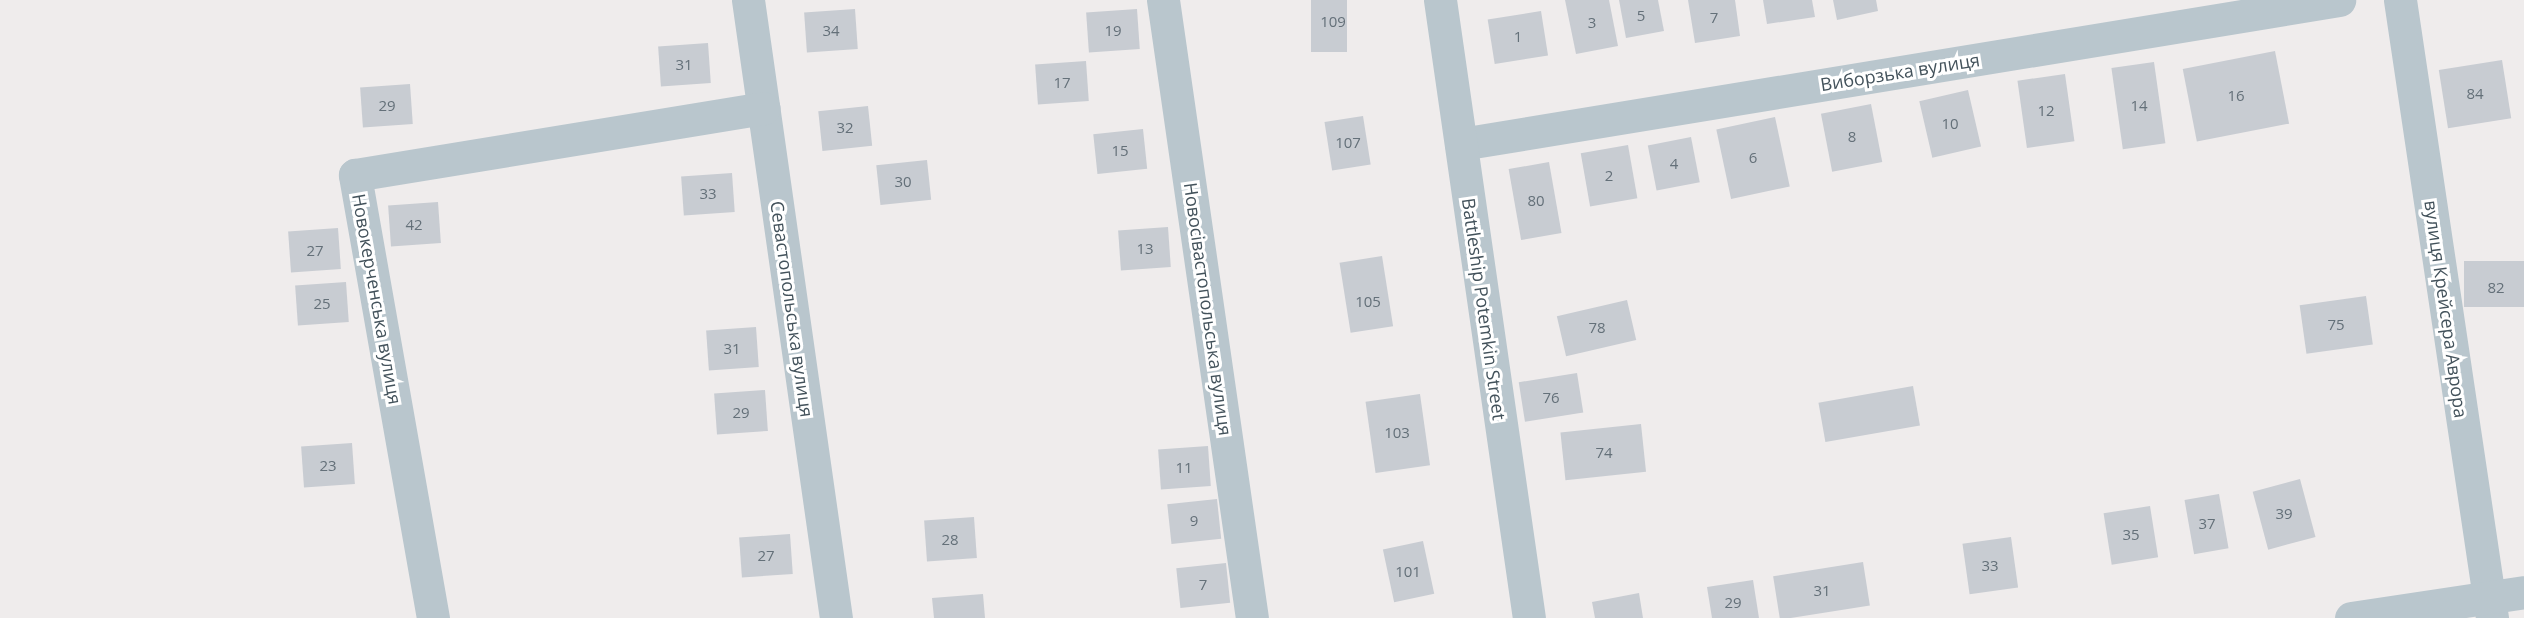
<!DOCTYPE html>
<meta charset="utf-8">
<style>
body{margin:0}
#map{position:relative;width:2524px;height:618px;overflow:hidden;background:#efecec;font-family:"Open Sans",sans-serif}
div>[style]{position:absolute}
[style*='--x']{left:calc(var(--x)*1px);top:calc(var(--y)*1px);width:calc(var(--w)*1px);rotate:calc(var(--a)*1deg)}
.building>*{inset:0;background:#c8ccd2;transform-origin:0 0}
.minor>*{height:33px;margin:-16.5px;padding:0 16.5px;transform-origin:16.5px;border-radius:16.5px;background:#b9c6cd}
.tertiary>*{height:33px;margin:-16.5px;padding:0 16.5px;transform-origin:16.5px;border-radius:16.5px;background:#b9c6cd}
span{translate:-50% -50%;white-space:nowrap;text-align:center;line-height:1.15;-webkit-text-stroke:6px #fff;paint-order:stroke}
.number-label{font-size:15px;color:#647079}
.number-label span{-webkit-text-stroke-width:0}
.street-label{font-size:18px;color:#43525b}
</style>
<div id="map">
<div class="building">
<i style="left:1311px;top:0;width:36px;height:52px"></i>
<i style="clip-path:polygon(1565px 0,1609px 0,1618px 46px,1576px 54px)"></i>
<i style="clip-path:polygon(1619px 0,1658px 0,1664px 31px,1626px 38px)"></i>
<i style="clip-path:polygon(1688px 0,1735px 0,1740px 36px,1695px 43px)"></i>
<i style="clip-path:polygon(1763px 0,1812px 0,1815px 17px,1767px 24px)"></i>
<i style="clip-path:polygon(1833px 0,1876px 0,1878px 11px,1837px 20px)"></i>
<i style="left:855px;top:9px;width:40px;height:51px;rotate:86deg"></i>
<i style="left:1137px;top:9px;width:40px;height:51px;rotate:86deg"></i>
<i style="left:1541px;top:11px;width:45px;height:54px;rotate:81deg"></i>
<i style="left:708px;top:43px;width:40px;height:50px;rotate:86deg"></i>
<i style="left:2275px;top:51px;width:74px;height:94px;rotate:79deg"></i>
<i style="left:2502px;top:60px;width:59px;height:64px;rotate:81deg"></i>
<i style="left:1086px;top:61px;width:40px;height:51px;rotate:86deg"></i>
<i style="left:2154px;top:62px;width:82px;height:43px;rotate:82deg"></i>
<i style="left:2065px;top:74px;width:68px;height:48px;rotate:82deg"></i>
<i style="left:410px;top:84px;width:40px;height:50px;rotate:86deg"></i>
<i style="left:1968px;top:90px;width:58px;height:50px;rotate:77deg"></i>
<i style="left:1871px;top:104px;width:59px;height:51px;rotate:79deg"></i>
<i style="left:868px;top:106px;width:40px;height:50px;rotate:84deg"></i>
<i style="left:1363px;top:116px;width:49px;height:39px;rotate:81deg"></i>
<i style="left:1775px;top:117px;width:71px;height:60px;rotate:78deg"></i>
<i style="left:1143px;top:129px;width:40px;height:50px;rotate:84deg"></i>
<i style="left:1691px;top:137px;width:46px;height:44px;rotate:79deg"></i>
<i style="left:1628px;top:145px;width:54px;height:48px;rotate:80deg"></i>
<i style="left:927px;top:160px;width:40px;height:51px;rotate:84deg"></i>
<i style="left:1549px;top:162px;width:72px;height:41px;rotate:80deg"></i>
<i style="left:732px;top:173px;width:39px;height:51px;rotate:86deg"></i>
<i style="left:438px;top:202px;width:41px;height:50px;rotate:86deg"></i>
<i style="left:1168px;top:227px;width:40px;height:50px;rotate:86deg"></i>
<i style="left:338px;top:228px;width:41px;height:50px;rotate:86deg"></i>
<i style="left:1382px;top:256px;width:71px;height:43px;rotate:81deg"></i>
<i style="left:2524px;top:261px;width:46px;height:60px;rotate:90deg"></i>
<i style="left:346px;top:282px;width:40px;height:51px;rotate:86deg"></i>
<i style="left:2366px;top:296px;width:49px;height:67px;rotate:82deg"></i>
<i style="left:1627px;top:300px;width:41px;height:72px;rotate:77deg"></i>
<i style="left:756px;top:327px;width:40px;height:50px;rotate:86deg"></i>
<i style="left:1577px;top:373px;width:40px;height:59px;rotate:81deg"></i>
<i style="left:1913px;top:386px;width:40px;height:96px;rotate:80deg"></i>
<i style="left:765px;top:390px;width:41px;height:51px;rotate:86deg"></i>
<i style="left:1420px;top:394px;width:72px;height:55px;rotate:82deg"></i>
<i style="left:1641px;top:424px;width:48px;height:81px;rotate:84deg"></i>
<i style="left:352px;top:443px;width:41px;height:51px;rotate:86deg"></i>
<i style="left:1208px;top:446px;width:40px;height:50px;rotate:86deg"></i>
<i style="left:2300px;top:479px;width:60px;height:49px;rotate:75deg"></i>
<i style="left:2219px;top:494px;width:55px;height:35px;rotate:80deg"></i>
<i style="left:1217px;top:499px;width:40px;height:50px;rotate:84deg"></i>
<i style="left:2150px;top:506px;width:52px;height:47px;rotate:81deg"></i>
<i style="left:974px;top:517px;width:41px;height:50px;rotate:86deg"></i>
<i style="left:790px;top:534px;width:40px;height:51px;rotate:86deg"></i>
<i style="left:2011px;top:537px;width:51px;height:49px;rotate:82deg"></i>
<i style="left:1423px;top:541px;width:54px;height:41px;rotate:78deg"></i>
<i style="left:1863px;top:562px;width:44px;height:91px;rotate:81deg"></i>
<i style="left:1226px;top:563px;width:40px;height:50px;rotate:84deg"></i>
<i style="clip-path:polygon(1753px 580px,1759px 618px,1712px 618px,1707px 587px)"></i>
<i style="clip-path:polygon(1639px 593px,1643px 618px,1595px 618px,1592px 602px)"></i>
<i style="clip-path:polygon(983px 594px,985px 618px,934px 618px,932px 598px)"></i>
</div>
<div class="minor">
<i style="--x:748;--y:0;--w:624;--a:81.9"></i>
<i style="--x:1163;--y:0;--w:624;--a:81.81"></i>
<i style="--x:2400;--y:0;--w:625;--a:81.53"></i>
<i style="--x:1461;--y:144;--w:890;--a:-9.31"></i>
<i style="--x:433;--y:618;--w:450;--a:-100"></i>
<i style="--x:355;--y:175;--w:414;--a:-9.3"></i>
<i style="--x:2351;--y:618;--w:175;--a:-8.5"></i>
</div>
<div class="tertiary">
<i style="--x:1440;--y:0;--w:624;--a:81.81"></i>
</div>
<div class="number-label">
<span style="left:1641px;top:16px">5</span>
<span style="left:1714px;top:18px">7</span>
<span style="left:1333px;top:22px">109</span>
<span style="left:1592px;top:23px">3</span>
<span style="left:831px;top:31px">34</span>
<span style="left:1113px;top:31px">19</span>
<span style="left:1518px;top:37px">1</span>
<span style="left:684px;top:65px">31</span>
<span style="left:1062px;top:83px">17</span>
<span style="left:2475px;top:94px">84</span>
<span style="left:2236px;top:96px">16</span>
<span style="left:387px;top:106px">29</span>
<span style="left:2139px;top:106px">14</span>
<span style="left:2046px;top:111px">12</span>
<span style="left:1950px;top:124px">10</span>
<span style="left:845px;top:128px">32</span>
<span style="left:1852px;top:137px">8</span>
<span style="left:1348px;top:143px">107</span>
<span style="left:1120px;top:151px">15</span>
<span style="left:1753px;top:158px">6</span>
<span style="left:1674px;top:164px">4</span>
<span style="left:1609px;top:176px">2</span>
<span style="left:903px;top:182px">30</span>
<span style="left:708px;top:194px">33</span>
<span style="left:1536px;top:201px">80</span>
<span style="left:414px;top:225px">42</span>
<span style="left:1145px;top:249px">13</span>
<span style="left:315px;top:251px">27</span>
<span style="left:2496px;top:288px">82</span>
<span style="left:1368px;top:302px">105</span>
<span style="left:322px;top:304px">25</span>
<span style="left:2336px;top:325px">75</span>
<span style="left:1597px;top:328px">78</span>
<span style="left:732px;top:349px">31</span>
<span style="left:1551px;top:398px">76</span>
<span style="left:741px;top:413px">29</span>
<span style="left:1397px;top:433px">103</span>
<span style="left:1604px;top:453px">74</span>
<span style="left:328px;top:466px">23</span>
<span style="left:1184px;top:468px">11</span>
<span style="left:2284px;top:514px">39</span>
<span style="left:1194px;top:521px">9</span>
<span style="left:2207px;top:524px">37</span>
<span style="left:2131px;top:535px">35</span>
<span style="left:950px;top:540px">28</span>
<span style="left:766px;top:556px">27</span>
<span style="left:1990px;top:566px">33</span>
<span style="left:1408px;top:572px">101</span>
<span style="left:1203px;top:585px">7</span>
<span style="left:1822px;top:591px">31</span>
<span style="left:1733px;top:603px">29</span>
</div>
<div class="street-label">
<span style="left:1900px;top:72px;rotate:-9deg">Виборзька вулиця</span>
<span style="left:377px;top:299px;rotate:80deg">Новокерченська вулиця</span>
<span style="left:792px;top:309px;rotate:82deg">Севастопольська вулиця</span>
<span style="left:1208px;top:309px;rotate:82deg">Новосівастопольська вулиця</span>
<span style="left:1484px;top:309px;rotate:82deg">Battleship Potemkin Street</span>
<span style="left:2446px;top:309px;rotate:82deg">вулиця Крейсера Аврора</span>
</div>
</div>
